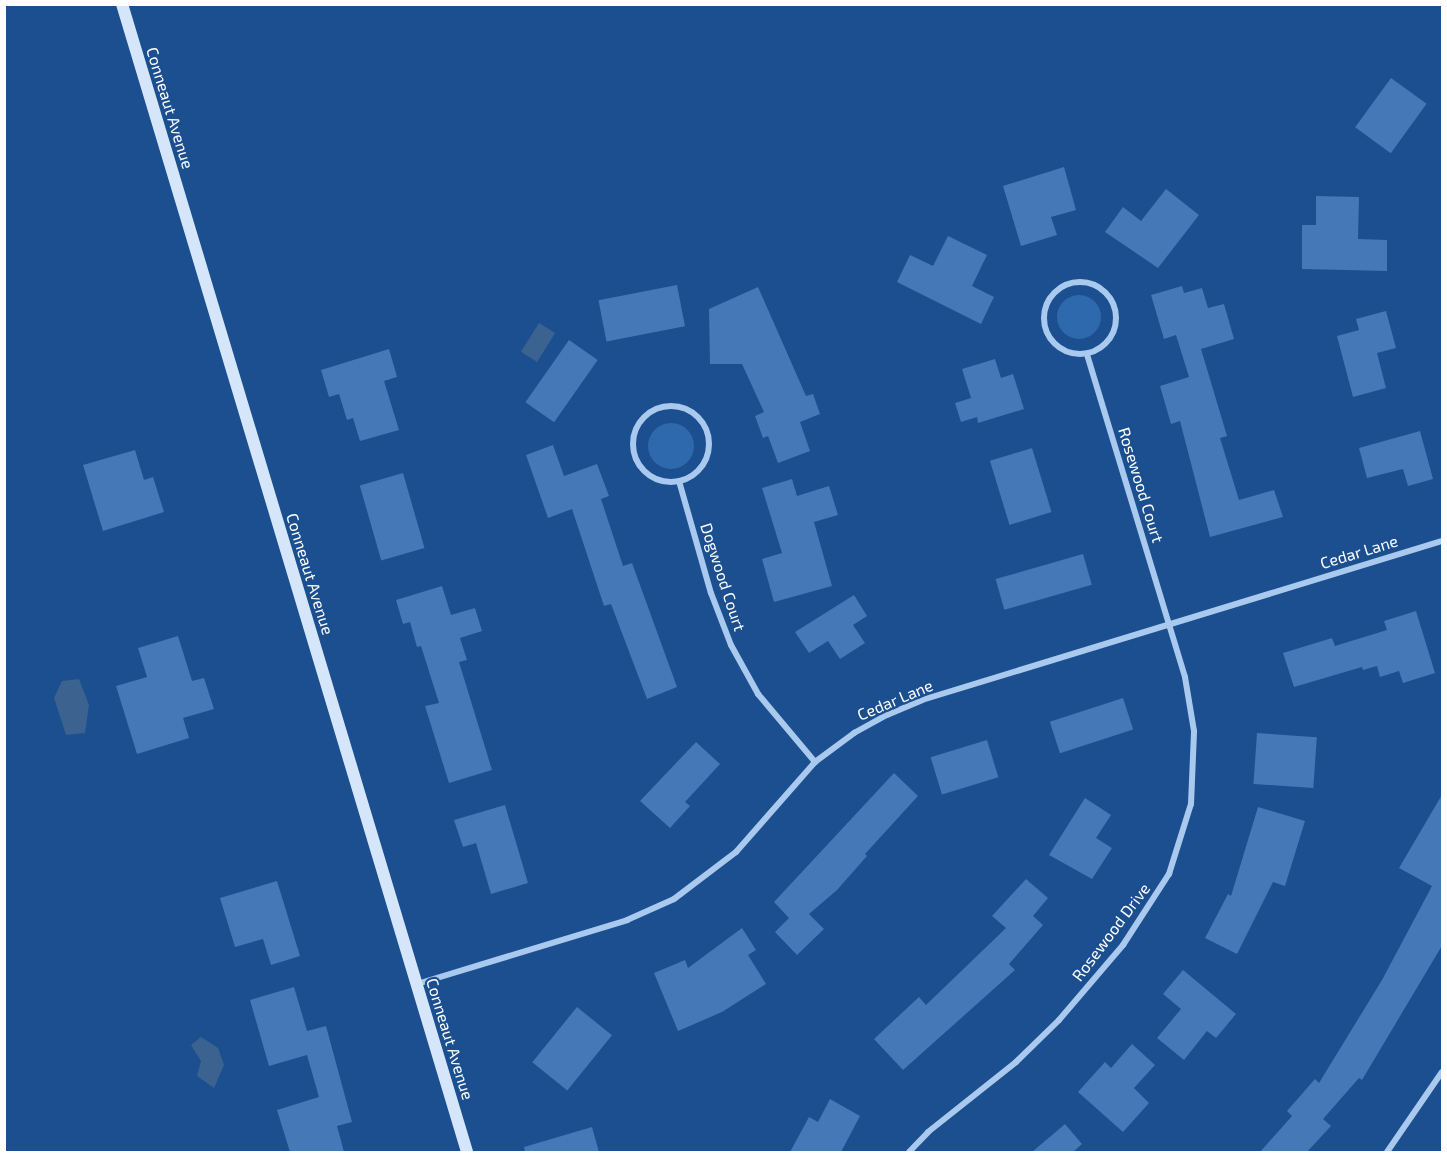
<!DOCTYPE html>
<style>
body{margin:0}
#map{position:relative;width:1447px;height:1157px;overflow:hidden;background:#1b4f8f;font-family:"Exo 2",sans-serif}
div>[style]{position:absolute}
[style*='--x']{left:calc(var(--x)*1px);top:calc(var(--y)*1px);width:calc(var(--w)*1px);rotate:calc(var(--a)*1deg)}
.green>*{inset:0;background:#2e69ad}
.round{border-radius:50%}
.water>*{inset:0;background:#3c6290;transform-origin:0 0}
.building>*{inset:0;background:#4478b7;transform-origin:0 0}
.street>*{height:6px;margin:-3px;padding:0 3px;transform-origin:3px;border-radius:3px;background:#a9c9ee}
.street>.ring{margin:-3px;padding:0;box-sizing:content-box;background:none;border:6px solid #a9c9ee;border-radius:50%}
.secondary>*{height:12px;margin:-6px;padding:0 6px;transform-origin:6px;border-radius:6px;background:#d6e6fa}
span{translate:-50% -50%;white-space:nowrap;text-align:center;line-height:1.15;-webkit-text-stroke:4.5px #1b4f8f;paint-order:stroke}
.street-label{font-size:16px;color:#fff}
.frame{position:absolute;inset:0;border:6px solid #fff;pointer-events:none}
</style>
<div id="map">
<div class="green">
<i class="round" style="left:1057px;top:295px;width:44px;height:44px"></i>
<i class="round" style="left:648px;top:423px;width:46px;height:46px"></i>
</div>
<div class="water">
<i style="left:539px;top:323px;width:19px;height:34px;rotate:32deg"></i>
<i style="clip-path:polygon(79px 679px,89px 705px,85px 733px,66px 735px,54px 698px,62px 681px)"></i>
<i style="clip-path:polygon(201px 1037px,218px 1048px,224px 1065px,214px 1088px,197px 1076px,201px 1061px,191px 1045px)"></i>
</div>
<div class="building">
<i style="left:1391px;top:78px;width:44px;height:61px;rotate:36deg"></i>
<i style="clip-path:polygon(1064px 167px,1076px 210px,1051px 217px,1057px 235px,1021px 246px,1003px 186px)"></i>
<i style="clip-path:polygon(1166px 189px,1199px 215px,1158px 268px,1105px 232px,1123px 207px,1141px 221px)"></i>
<i style="clip-path:polygon(1316px 196px,1359px 197px,1358px 239px,1387px 240px,1387px 271px,1302px 269px,1302px 225px,1316px 225px)"></i>
<i style="clip-path:polygon(948px 236px,987px 255px,972px 286px,994px 297px,981px 324px,897px 282px,910px 255px,933px 266px)"></i>
<i style="left:677px;top:285px;width:42px;height:80px;rotate:79deg"></i>
<i style="clip-path:polygon(1182px 286px,1184px 293px,1202px 288px,1208px 308px,1224px 304px,1234px 339px,1201px 349px,1227px 436px,1220px 438px,1239px 500px,1274px 490px,1283px 517px,1210px 537px,1180px 421px,1171px 424px,1160px 386px,1189px 377px,1176px 335px,1164px 339px,1151px 295px)"></i>
<i style="clip-path:polygon(758px 287px,806px 396px,813px 394px,820px 414px,800px 422px,810px 451px,778px 463px,768px 436px,763px 438px,755px 416px,764px 412px,742px 364px,710px 364px,709px 309px)"></i>
<i style="clip-path:polygon(1386px 311px,1396px 348px,1377px 353px,1386px 388px,1353px 397px,1337px 336px,1359px 330px,1356px 319px)"></i>
<i style="left:569px;top:340px;width:35px;height:76px;rotate:35deg"></i>
<i style="clip-path:polygon(389px 349px,397px 377px,384px 381px,399px 430px,360px 441px,353px 418px,347px 420px,339px 394px,329px 397px,321px 370px)"></i>
<i style="clip-path:polygon(995px 359px,1001px 378px,1013px 374px,1024px 409px,978px 423px,977px 417px,961px 422px,955px 403px,971px 398px,962px 369px)"></i>
<i style="clip-path:polygon(1420px 431px,1433px 479px,1408px 486px,1403px 469px,1367px 478px,1359px 448px)"></i>
<i style="clip-path:polygon(553px 445px,564px 476px,597px 464px,609px 496px,601px 499px,623px 566px,632px 563px,677px 687px,647px 699px,611px 604px,604px 606px,572px 509px,548px 518px,526px 455px)"></i>
<i style="left:1032px;top:448px;width:67px;height:44px;rotate:73deg"></i>
<i style="clip-path:polygon(135px 450px,144px 480px,153px 477px,164px 512px,103px 531px,83px 465px)"></i>
<i style="left:403px;top:473px;width:78px;height:45px;rotate:74deg"></i>
<i style="clip-path:polygon(792px 479px,797px 496px,829px 486px,838px 515px,814px 522px,832px 586px,774px 602px,762px 559px,782px 553px,762px 488px)"></i>
<i style="left:1083px;top:554px;width:32px;height:91px;rotate:74deg"></i>
<i style="clip-path:polygon(442px 586px,451px 615px,475px 608px,482px 631px,460px 638px,467px 660px,459px 662px,492px 770px,449px 783px,425px 706px,439px 703px,421px 646px,417px 647px,410px 622px,403px 624px,396px 600px)"></i>
<i style="clip-path:polygon(854px 595px,867px 616px,853px 625px,865px 643px,840px 659px,828px 641px,809px 653px,795px 632px)"></i>
<i style="clip-path:polygon(1416px 611px,1435px 673px,1403px 683px,1399px 671px,1380px 677px,1377px 666px,1363px 670px,1362px 667px,1294px 687px,1283px 653px,1332px 638px,1335px 646px,1387px 630px,1384px 621px)"></i>
<i style="clip-path:polygon(178px 636px,192px 681px,204px 678px,214px 709px,183px 718px,189px 738px,137px 754px,116px 686px,147px 677px,138px 648px)"></i>
<i style="left:1123px;top:698px;width:33px;height:77px;rotate:72deg"></i>
<i style="left:1257px;top:733px;width:60px;height:51px;rotate:4deg"></i>
<i style="left:987px;top:740px;width:39px;height:59px;rotate:73deg"></i>
<i style="clip-path:polygon(696px 742px,720px 764px,685px 802px,690px 806px,670px 828px,640px 801px)"></i>
<i style="clip-path:polygon(894px 773px,918px 796px,865px 854px,867px 856px,837px 890px,809px 914px,824px 929px,797px 955px,775px 932px,789px 918px,774px 902px)"></i>
<i style="clip-path:polygon(1443px 793px,1443px 944px,1362px 1080px,1359px 1078px,1323px 1119px,1331px 1126px,1307px 1152px,1260px 1152px,1292px 1116px,1287px 1111px,1315px 1079px,1319px 1083px,1382px 980px,1432px 886px,1399px 868px)"></i>
<i style="clip-path:polygon(1085px 798px,1111px 815px,1096px 838px,1112px 848px,1092px 879px,1049px 855px)"></i>
<i style="clip-path:polygon(505px 805px,528px 883px,491px 894px,476px 843px,463px 847px,454px 820px)"></i>
<i style="clip-path:polygon(1258px 807px,1305px 821px,1285px 886px,1273px 882px,1237px 954px,1205px 938px,1228px 894px,1231px 896px)"></i>
<i style="clip-path:polygon(1026px 879px,1048px 898px,1033px 916px,1043px 925px,1009px 964px,1015px 970px,903px 1070px,874px 1039px,919px 997px,926px 1005px,1006px 928px,992px 916px)"></i>
<i style="clip-path:polygon(277px 881px,300px 956px,271px 965px,263px 939px,235px 947px,220px 898px)"></i>
<i style="clip-path:polygon(742px 928px,756px 950px,748px 955px,766px 984px,722px 1012px,678px 1031px,654px 973px,685px 960px,688px 968px)"></i>
<i style="clip-path:polygon(1183px 970px,1236px 1014px,1216px 1038px,1207px 1031px,1184px 1060px,1157px 1038px,1181px 1009px,1163px 994px)"></i>
<i style="clip-path:polygon(294px 987px,307px 1031px,326px 1026px,352px 1122px,337px 1126px,344px 1152px,290px 1152px,277px 1110px,319px 1097px,307px 1055px,269px 1066px,250px 1000px)"></i>
<i style="left:577px;top:1007px;width:45px;height:71px;rotate:39deg"></i>
<i style="clip-path:polygon(1132px 1044px,1155px 1065px,1134px 1088px,1149px 1103px,1123px 1132px,1078px 1092px,1105px 1062px,1111px 1068px)"></i>
<i style="clip-path:polygon(830px 1099px,860px 1116px,841px 1152px,790px 1152px,809px 1117px,818px 1122px)"></i>
<i style="clip-path:polygon(1065px 1124px,1082px 1144px,1073px 1152px,1032px 1152px)"></i>
<i style="clip-path:polygon(592px 1127px,599px 1152px,525px 1152px,524px 1147px)"></i>
</div>
<div class="street">
<i class="ring" style="left:1044px;top:282px;width:66px;height:66px"></i>
<i class="ring" style="left:633px;top:406px;width:70px;height:70px"></i>
<i style="--x:679;--y:481;--w:116;--a:74.1"></i>
<i style="--x:711;--y:593;--w:56;--a:69"></i>
<i style="--x:731;--y:645;--w:56;--a:61.1"></i>
<i style="--x:758;--y:694;--w:89;--a:50"></i>
<i style="--x:417;--y:984;--w:220;--a:-16.9"></i>
<i style="--x:627;--y:920;--w:51;--a:-24.1"></i>
<i style="--x:674;--y:899;--w:78;--a:-37.2"></i>
<i style="--x:736;--y:852;--w:120;--a:-48.7"></i>
<i style="--x:815;--y:762;--w:49;--a:-36.6"></i>
<i style="--x:854;--y:733;--w:38;--a:-29"></i>
<i style="--x:887;--y:715;--w:38;--a:-23"></i>
<i style="--x:922;--y:700;--w:544;--a:-17"></i>
<i style="--x:909;--y:1152;--w:28;--a:-46"></i>
<i style="--x:928;--y:1132;--w:112;--a:-38.5"></i>
<i style="--x:1016;--y:1062;--w:60;--a:-44.3"></i>
<i style="--x:1059;--y:1020;--w:99;--a:-49.5"></i>
<i style="--x:1123;--y:945;--w:85;--a:-57.1"></i>
<i style="--x:1169;--y:874;--w:73;--a:-72.6"></i>
<i style="--x:1191;--y:804;--w:73;--a:-87.6"></i>
<i style="--x:1194;--y:731;--w:55;--a:-99.5"></i>
<i style="--x:1185;--y:677;--w:338;--a:-106.9"></i>
<i style="--x:1387;--y:1152;--w:97;--a:-55.5"></i>
</div>
<div class="secondary">
<i style="--x:122;--y:4;--w:1199;--a:73.27"></i>
</div>
<div class="street-label">
<span style="left:170px;top:108px;rotate:73deg">Conneaut Avenue</span>
<span style="left:1141px;top:485px;rotate:73deg">Rosewood Court</span>
<span style="left:1359px;top:552px;rotate:-17deg">Cedar Lane</span>
<span style="left:310px;top:574px;rotate:73deg">Conneaut Avenue</span>
<span style="left:723px;top:577px;rotate:72deg">Dogwood Court</span>
<span style="left:895px;top:700px;rotate:-23deg">Cedar Lane</span>
<span style="left:1111px;top:932px;rotate:-53deg">Rosewood Drive</span>
<span style="left:450px;top:1039px;rotate:73deg">Conneaut Avenue</span>
</div>
<div class="frame"></div>
</div>
